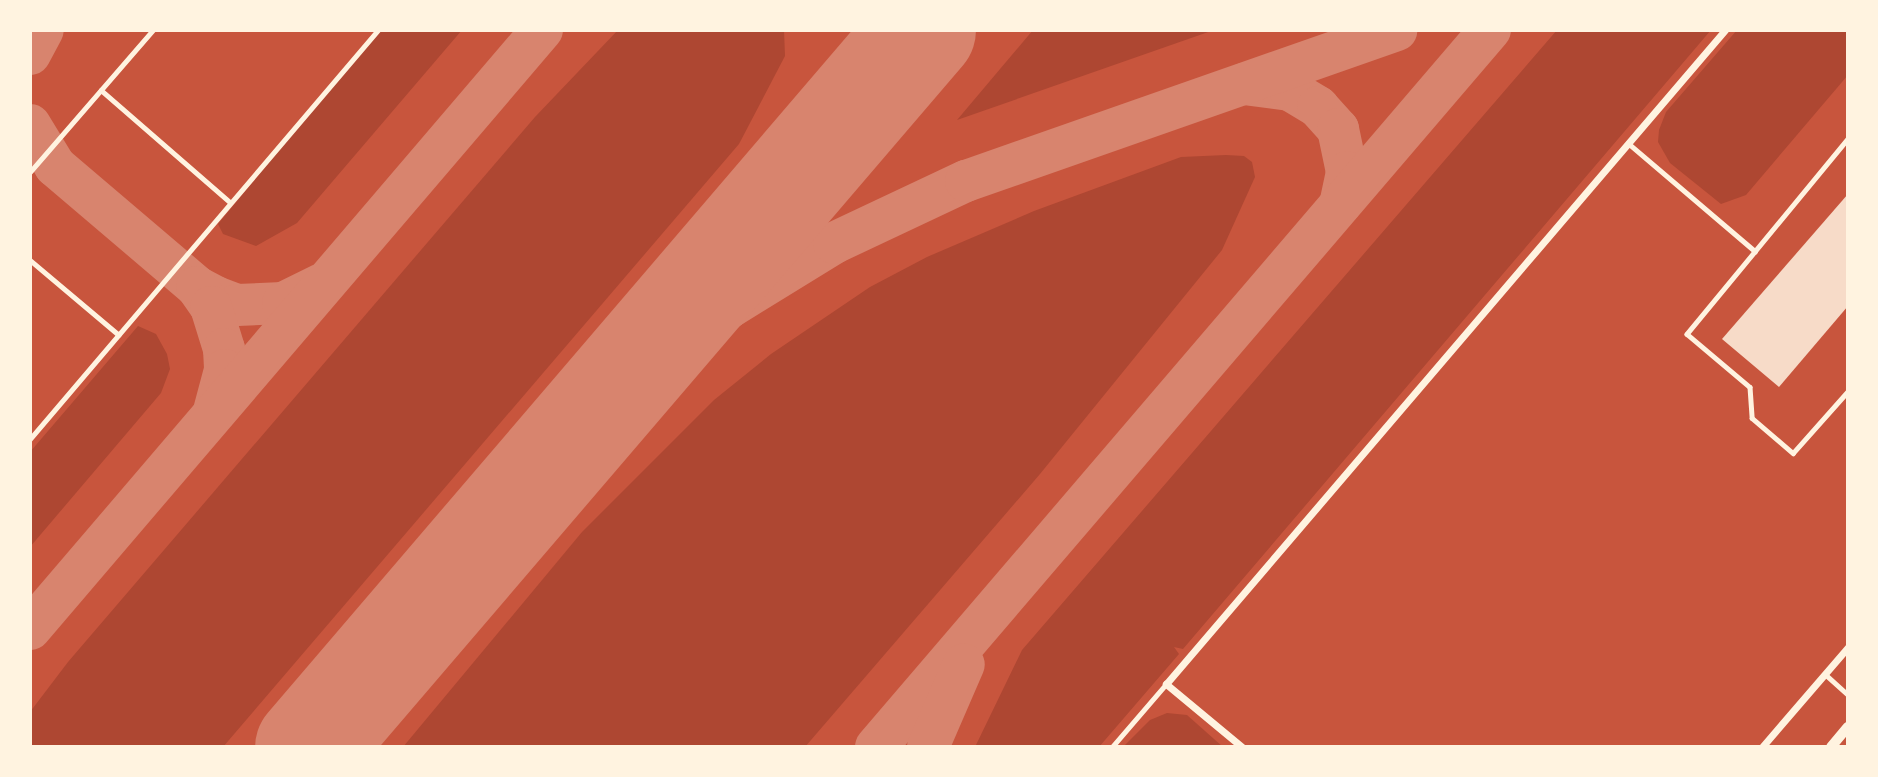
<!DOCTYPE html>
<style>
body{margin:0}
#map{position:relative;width:1878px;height:777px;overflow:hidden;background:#c8553d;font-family:"Titillium Web",sans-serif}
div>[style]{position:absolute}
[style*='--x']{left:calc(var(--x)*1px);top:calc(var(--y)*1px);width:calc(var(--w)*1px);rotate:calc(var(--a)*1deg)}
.green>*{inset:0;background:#ae4732}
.taxiway>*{height:42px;margin:-21px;padding:0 21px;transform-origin:21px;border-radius:21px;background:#d8846e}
.runway>*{height:107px;margin:-53.5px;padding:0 53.5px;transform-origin:53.5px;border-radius:53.5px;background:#d8846e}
.building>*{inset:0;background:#f7dbc8}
.service>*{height:4.5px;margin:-2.25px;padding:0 2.25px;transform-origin:2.25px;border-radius:2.25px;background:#fff3e0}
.minor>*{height:7px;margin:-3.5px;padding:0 3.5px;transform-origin:3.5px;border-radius:3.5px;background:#fff3e0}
.tertiary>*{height:10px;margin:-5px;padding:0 5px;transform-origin:5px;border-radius:5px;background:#fff3e0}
span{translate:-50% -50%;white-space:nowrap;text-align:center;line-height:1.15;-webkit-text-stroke:7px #fff3e0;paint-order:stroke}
.frame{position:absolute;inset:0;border:32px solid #fff3e0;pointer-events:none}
</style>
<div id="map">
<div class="green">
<i style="clip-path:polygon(378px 30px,462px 30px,297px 223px,256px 246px,223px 234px,218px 224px)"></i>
<i style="clip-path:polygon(618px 30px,784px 30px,785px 56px,739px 144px,223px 747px,30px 747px,30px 712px,68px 662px,535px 117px)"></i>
<i style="clip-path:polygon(1033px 30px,1214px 30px,957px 120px)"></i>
<i style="clip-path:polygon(1557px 30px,1711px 30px,1183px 649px,1174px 647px,1179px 654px,1099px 747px,975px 747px,1022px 650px)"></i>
<i style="clip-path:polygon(1737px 30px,1848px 30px,1848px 75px,1746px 195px,1721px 204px,1670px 163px,1658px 142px,1659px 130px,1666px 112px)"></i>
<i style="clip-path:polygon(1226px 155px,1244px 156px,1252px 162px,1255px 177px,1222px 250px,1040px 474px,805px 747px,403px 747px,582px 532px,714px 400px,771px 354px,870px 287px,927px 257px,1034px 211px,1181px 157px)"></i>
<i style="clip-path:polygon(138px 326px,156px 334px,167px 354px,170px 369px,161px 393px,30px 547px,30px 452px)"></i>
<i style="clip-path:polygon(1167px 713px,1187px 715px,1223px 747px,1123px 747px,1150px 720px)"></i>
</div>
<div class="taxiway">
<i style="--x:884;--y:30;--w:28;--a:42"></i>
<i style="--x:30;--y:54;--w:27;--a:-62"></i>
<i style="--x:1244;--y:84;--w:46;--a:7.4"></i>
<i style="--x:1290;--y:90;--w:33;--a:31"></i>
<i style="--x:1318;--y:107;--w:30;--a:48"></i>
<i style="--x:1338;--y:129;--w:44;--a:78.2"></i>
<i style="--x:1347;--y:172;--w:33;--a:102"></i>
<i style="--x:30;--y:125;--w:48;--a:58.6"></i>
<i style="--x:55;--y:166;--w:187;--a:40.4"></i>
<i style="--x:197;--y:287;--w:21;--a:28"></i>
<i style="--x:216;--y:297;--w:22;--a:21"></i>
<i style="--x:237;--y:305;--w:46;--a:-2.5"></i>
<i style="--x:283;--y:303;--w:43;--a:-26"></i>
<i style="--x:197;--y:287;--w:24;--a:55"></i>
<i style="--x:211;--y:307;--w:44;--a:72.8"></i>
<i style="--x:224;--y:349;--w:21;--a:87"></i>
<i style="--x:225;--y:370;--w:42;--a:105"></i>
<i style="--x:445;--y:588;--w:240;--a:-47.9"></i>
<i style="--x:606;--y:410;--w:84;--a:-41.1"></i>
<i style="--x:669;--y:355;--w:78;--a:-38.2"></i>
<i style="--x:730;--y:307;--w:122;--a:-31.6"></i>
<i style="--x:834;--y:243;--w:146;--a:-25.2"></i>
<i style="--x:966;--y:181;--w:456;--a:-19.3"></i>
<i style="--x:30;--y:629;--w:788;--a:-49.48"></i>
<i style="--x:315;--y:747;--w:57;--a:-54.9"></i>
<i style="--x:876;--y:747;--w:944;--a:-49.43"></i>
<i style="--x:928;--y:747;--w:90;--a:-66.6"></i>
</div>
<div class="runway">
<i style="--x:308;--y:747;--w:944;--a:-49.43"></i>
</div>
<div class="building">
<i style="clip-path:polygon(1848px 194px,1848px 306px,1779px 387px,1722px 339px)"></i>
</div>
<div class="service">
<i style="--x:101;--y:90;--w:171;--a:41"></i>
<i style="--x:1848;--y:139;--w:253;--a:129.5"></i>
<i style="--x:1687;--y:334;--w:82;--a:40.1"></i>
<i style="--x:1750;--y:387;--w:31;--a:86"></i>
<i style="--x:1752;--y:418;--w:54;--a:40.5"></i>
<i style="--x:1793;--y:453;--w:83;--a:-48.4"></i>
<i style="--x:1628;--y:143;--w:167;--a:40.4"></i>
<i style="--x:30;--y:172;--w:188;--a:-49.1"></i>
<i style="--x:30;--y:260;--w:116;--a:40.1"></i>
<i style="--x:30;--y:439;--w:537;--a:-49.61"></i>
<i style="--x:1825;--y:674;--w:31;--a:42"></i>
<i style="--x:1112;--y:747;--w:83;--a:-49.4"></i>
</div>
<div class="minor">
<i style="--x:1242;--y:747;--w:99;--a:-140.3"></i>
<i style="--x:1166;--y:684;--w:860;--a:-49.48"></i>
<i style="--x:1762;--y:747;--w:132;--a:-49.3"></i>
</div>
<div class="tertiary">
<i style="--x:1831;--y:747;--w:26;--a:-50"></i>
</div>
<div class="frame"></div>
</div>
